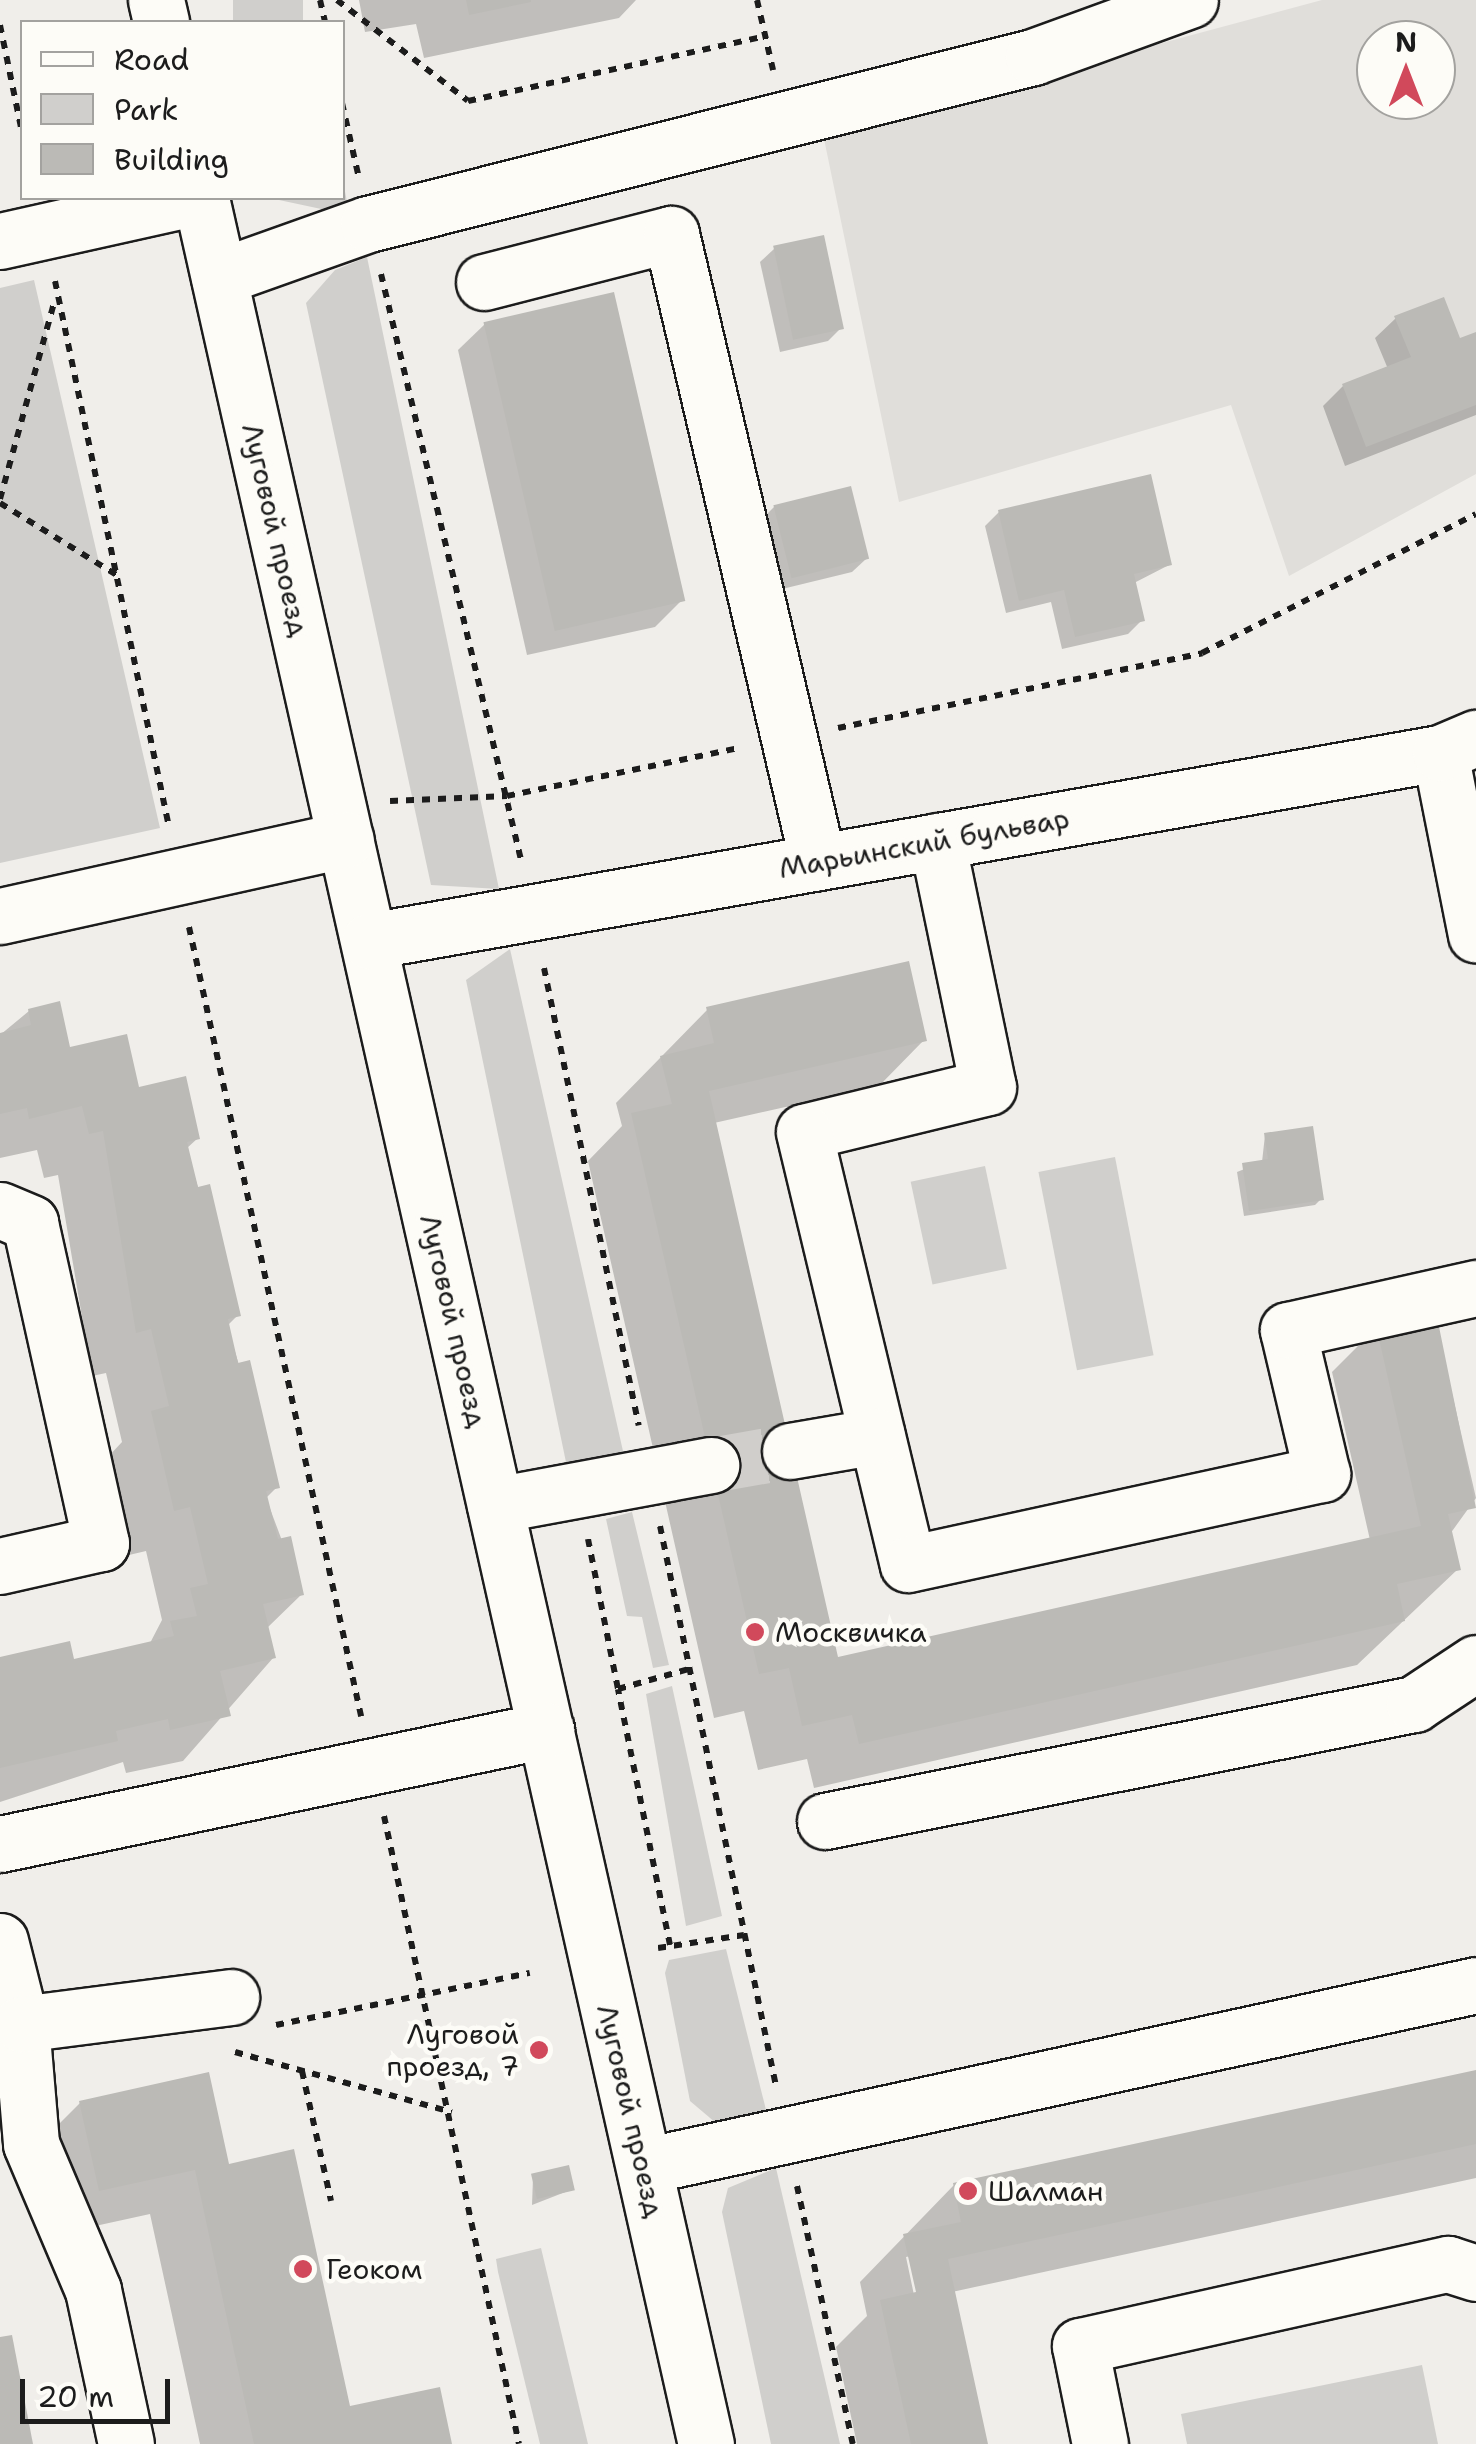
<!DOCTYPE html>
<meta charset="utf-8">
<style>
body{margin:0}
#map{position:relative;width:1476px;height:2444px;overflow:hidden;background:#f0eeea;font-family:"Shantell Sans",sans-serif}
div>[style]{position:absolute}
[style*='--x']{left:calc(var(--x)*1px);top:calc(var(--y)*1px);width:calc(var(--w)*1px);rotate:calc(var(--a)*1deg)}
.built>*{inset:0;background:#e0deda}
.green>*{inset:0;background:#d0cfcc;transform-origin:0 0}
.shadow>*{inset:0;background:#0003}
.building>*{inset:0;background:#bbbab6;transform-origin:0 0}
.minor-tunnel>*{height:55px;margin-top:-27.5px;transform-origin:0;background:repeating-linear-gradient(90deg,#d0cecb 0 55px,transparent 0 83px)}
.path>*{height:6px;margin-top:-3px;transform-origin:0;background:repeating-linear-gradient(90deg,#1c1c1c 0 8px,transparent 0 16px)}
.roads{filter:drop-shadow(2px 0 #1c1c1c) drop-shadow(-2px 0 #1c1c1c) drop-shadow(0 2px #1c1c1c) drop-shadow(0 -2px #1c1c1c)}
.minor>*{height:55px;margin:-27.5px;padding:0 27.5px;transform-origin:27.5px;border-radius:27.5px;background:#fdfcf7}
.dots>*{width:28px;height:28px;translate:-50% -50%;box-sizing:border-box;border:5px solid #fdfcf7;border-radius:50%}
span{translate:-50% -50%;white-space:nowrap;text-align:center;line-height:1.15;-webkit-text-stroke:9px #fdfcf7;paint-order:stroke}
.street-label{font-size:28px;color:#1c1c1c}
.poi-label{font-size:28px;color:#1c1c1c}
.left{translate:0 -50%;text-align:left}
.right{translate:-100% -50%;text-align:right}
.legend{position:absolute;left:20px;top:20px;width:325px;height:180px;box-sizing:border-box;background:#fdfcf7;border:2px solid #a3a29f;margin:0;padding:12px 18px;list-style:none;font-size:30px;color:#1c1c1c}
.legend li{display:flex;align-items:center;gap:20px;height:50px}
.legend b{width:50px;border:2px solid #a3a29f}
.north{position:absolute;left:1356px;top:20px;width:100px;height:100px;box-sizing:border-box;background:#fdfcf7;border:2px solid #a3a29f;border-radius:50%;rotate:0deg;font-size:28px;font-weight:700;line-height:40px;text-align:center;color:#1c1c1c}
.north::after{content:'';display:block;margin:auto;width:35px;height:45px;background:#d1495b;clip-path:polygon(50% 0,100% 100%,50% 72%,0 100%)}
.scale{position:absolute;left:20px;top:2379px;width:150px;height:45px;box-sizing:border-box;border:5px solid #1c1c1c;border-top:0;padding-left:12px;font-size:30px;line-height:35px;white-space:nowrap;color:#1c1c1c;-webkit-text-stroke:8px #fdfcf7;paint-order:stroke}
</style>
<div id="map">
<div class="built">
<i style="clip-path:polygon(evenodd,1322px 0,1476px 0,1476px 474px,1289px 576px,1231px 405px,899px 502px,823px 134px,1322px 0,1376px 40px,1436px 40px,1436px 100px,1376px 100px,1376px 40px)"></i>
</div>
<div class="green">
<i style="left:233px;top:0;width:70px;height:23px"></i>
<i style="clip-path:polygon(343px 181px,347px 202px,326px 210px,279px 200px,342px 198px)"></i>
<i style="clip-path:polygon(367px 257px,499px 889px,431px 885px,306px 303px,335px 270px)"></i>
<i style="clip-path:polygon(34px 280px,160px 828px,0 863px,0 288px)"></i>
<i style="clip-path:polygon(510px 949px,625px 1460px,567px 1467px,466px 980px)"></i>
<i style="left:1115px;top:1157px;width:202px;height:78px;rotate:79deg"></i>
<i style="left:985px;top:1166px;width:105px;height:76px;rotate:78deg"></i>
<i style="clip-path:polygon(632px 1512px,669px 1665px,653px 1668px,642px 1617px,627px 1616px,606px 1519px)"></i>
<i style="clip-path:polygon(672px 1686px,722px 1916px,686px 1926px,646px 1694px)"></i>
<i style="clip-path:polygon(726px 1949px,768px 2118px,716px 2123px,690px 2101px,665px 1973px,669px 1960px)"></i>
<i style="clip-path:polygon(776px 2168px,840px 2444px,771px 2444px,722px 2212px,728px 2188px)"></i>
<i style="clip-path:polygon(541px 2248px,588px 2444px,540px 2444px,498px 2272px,496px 2259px)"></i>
<i style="clip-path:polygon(1422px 2365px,1438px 2444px,1187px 2444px,1181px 2414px)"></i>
</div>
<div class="shadow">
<i style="clip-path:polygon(359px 0,636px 0,619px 18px,424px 58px,416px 24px,365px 32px)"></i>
<i style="clip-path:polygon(774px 249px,841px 328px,828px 341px,780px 352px,760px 262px)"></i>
<i style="clip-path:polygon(1396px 318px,1459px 341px,1476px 335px,1476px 415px,1345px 466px,1323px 406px,1343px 386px,1388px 369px,1375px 338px)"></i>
<i style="clip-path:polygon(485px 324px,681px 601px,655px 627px,527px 655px,458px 350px)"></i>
<i style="clip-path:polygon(774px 507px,866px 559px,852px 572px,778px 590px,760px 521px)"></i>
<i style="clip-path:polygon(999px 512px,1169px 565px,1134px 583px,1142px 620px,1128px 634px,1062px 649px,1051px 602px,1006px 613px,985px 526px)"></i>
<i style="clip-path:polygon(708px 1009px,924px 1040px,879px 1086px,714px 1123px,836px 1660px,1370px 1540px,1332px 1372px,1377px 1327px,1434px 1315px,1476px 1498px,1450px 1534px,1458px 1569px,1357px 1665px,814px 1788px,807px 1759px,758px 1770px,744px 1711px,714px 1718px,588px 1161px,622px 1126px,616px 1103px)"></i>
<i style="clip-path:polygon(29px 1011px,68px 1050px,198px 1138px,186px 1149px,238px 1315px,227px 1326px,277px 1487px,266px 1498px,302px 1594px,266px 1629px,273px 1658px,183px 1761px,126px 1773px,123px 1762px,0 1802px,0 1660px,72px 1662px,149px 1645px,162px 1620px,146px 1551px,129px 1555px,107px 1458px,122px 1442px,106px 1373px,92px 1376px,58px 1175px,44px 1178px,37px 1150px,0 1158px,0 1035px)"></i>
<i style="clip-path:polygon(1265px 1135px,1321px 1199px,1315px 1205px,1244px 1216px,1237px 1172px,1262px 1162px)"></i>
<i style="clip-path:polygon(evenodd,1476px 2072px,1476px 2178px,952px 2292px,985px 2444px,857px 2444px,836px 2347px,867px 2316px,860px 2282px,954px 2185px,1476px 2072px,911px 2256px,919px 2291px,914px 2295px,906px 2257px,911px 2256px)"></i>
<i style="clip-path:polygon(80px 2103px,227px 2167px,348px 2409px,450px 2444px,200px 2444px,150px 2214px,54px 2235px,35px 2148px)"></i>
<i style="clip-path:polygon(533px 2178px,573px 2189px,532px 2205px)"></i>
</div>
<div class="building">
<i style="clip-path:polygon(466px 0,531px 0,531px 2px,469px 15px)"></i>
<i style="left:824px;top:235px;width:96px;height:52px;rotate:78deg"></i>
<i style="left:614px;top:292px;width:317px;height:134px;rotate:77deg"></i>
<i style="clip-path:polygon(1444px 297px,1460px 338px,1476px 332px,1476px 405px,1366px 447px,1342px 384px,1411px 357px,1394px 316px)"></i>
<i style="clip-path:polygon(1151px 474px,1172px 565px,1134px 574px,1145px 621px,1075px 637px,1064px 590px,1019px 601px,998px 510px)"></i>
<i style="left:851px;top:486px;width:75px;height:80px;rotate:76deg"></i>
<i style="clip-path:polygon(909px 961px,927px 1041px,709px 1091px,838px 1657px,1421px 1526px,1376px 1325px,1436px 1312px,1476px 1508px,1448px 1514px,1461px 1570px,1397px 1584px,1405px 1621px,859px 1744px,852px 1715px,802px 1726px,789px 1668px,759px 1674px,631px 1113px,672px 1104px,660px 1056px,714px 1043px,706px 1007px)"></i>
<i style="clip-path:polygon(60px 1001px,70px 1047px,127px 1034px,139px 1087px,186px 1076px,200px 1139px,187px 1142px,198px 1187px,210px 1184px,241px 1316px,228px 1319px,238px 1363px,250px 1360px,280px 1488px,266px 1491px,278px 1539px,291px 1536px,304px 1595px,263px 1604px,276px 1658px,220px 1671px,231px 1716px,170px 1730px,168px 1719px,116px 1731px,118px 1741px,0 1768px,0 1657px,70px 1641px,74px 1659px,174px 1636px,170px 1621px,197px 1616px,190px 1588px,208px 1584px,190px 1507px,174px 1511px,151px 1411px,169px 1406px,151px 1329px,136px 1333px,103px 1131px,89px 1134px,82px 1106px,29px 1119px,27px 1108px,0 1114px,0 1033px,31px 1025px,28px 1009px)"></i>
<i style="clip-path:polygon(1313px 1126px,1324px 1200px,1249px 1211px,1242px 1163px,1268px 1159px,1264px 1133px)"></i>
<i style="clip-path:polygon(1476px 2070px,1476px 2144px,948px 2259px,988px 2444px,911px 2444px,880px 2300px,916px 2292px,903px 2234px,961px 2222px,953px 2183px)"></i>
<i style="clip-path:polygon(209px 2072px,229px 2164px,294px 2149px,350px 2406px,440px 2387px,452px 2444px,254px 2444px,195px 2170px,99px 2191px,79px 2101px)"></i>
<i style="left:569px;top:2165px;width:26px;height:39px;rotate:77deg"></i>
<i style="clip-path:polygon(12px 2335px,33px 2444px,0 2444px,0 2337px)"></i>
</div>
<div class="minor-tunnel">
<i style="--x:711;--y:1465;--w:80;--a:-10"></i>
</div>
<div class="path">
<i style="--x:320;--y:0;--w:23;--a:77"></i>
<i style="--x:337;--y:0;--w:165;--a:37.6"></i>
<i style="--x:468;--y:101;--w:304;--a:-12.3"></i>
<i style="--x:757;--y:0;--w:72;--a:77.1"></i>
<i style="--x:0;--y:25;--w:109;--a:78.4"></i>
<i style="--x:342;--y:103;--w:73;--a:77.3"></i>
<i style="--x:381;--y:274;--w:602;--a:76.56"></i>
<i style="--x:55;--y:281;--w:558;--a:78.21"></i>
<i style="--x:0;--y:499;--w:203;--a:-74.6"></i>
<i style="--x:0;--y:503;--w:139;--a:31.7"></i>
<i style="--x:838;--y:728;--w:372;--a:-11.6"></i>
<i style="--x:1202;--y:653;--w:307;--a:-26.9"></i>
<i style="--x:390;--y:801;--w:117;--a:-2.4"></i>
<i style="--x:507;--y:796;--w:236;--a:-11.7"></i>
<i style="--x:189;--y:927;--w:808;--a:77.7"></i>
<i style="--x:544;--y:968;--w:467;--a:78.3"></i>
<i style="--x:660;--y:1526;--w:572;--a:78.3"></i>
<i style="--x:588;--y:1539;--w:153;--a:78.7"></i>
<i style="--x:384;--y:1816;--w:642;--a:77.87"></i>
<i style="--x:670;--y:1945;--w:261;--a:-101.5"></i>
<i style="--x:618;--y:1689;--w:74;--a:-15.7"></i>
<i style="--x:658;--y:1948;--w:87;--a:-8.6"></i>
<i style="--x:276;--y:2025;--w:259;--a:-11.6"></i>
<i style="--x:235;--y:2052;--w:225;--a:15.5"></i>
<i style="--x:302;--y:2071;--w:133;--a:77.4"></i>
<i style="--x:797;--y:2186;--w:264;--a:77.8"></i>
</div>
<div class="roads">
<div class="minor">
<i style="--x:156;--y:0;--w:23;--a:77"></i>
<i style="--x:201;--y:198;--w:2302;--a:77.33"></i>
<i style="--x:0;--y:241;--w:198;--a:-12.6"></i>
<i style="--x:219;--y:277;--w:158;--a:-19.6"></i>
<i style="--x:368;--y:224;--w:686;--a:-14.1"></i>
<i style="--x:1033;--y:57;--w:167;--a:-20"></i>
<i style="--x:484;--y:282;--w:193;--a:-14.4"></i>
<i style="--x:671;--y:234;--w:645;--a:76.83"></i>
<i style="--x:1440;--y:753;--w:185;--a:78.8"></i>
<i style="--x:937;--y:841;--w:251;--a:78.3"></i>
<i style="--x:988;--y:1087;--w:189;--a:166.3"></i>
<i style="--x:804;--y:1132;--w:444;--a:76.5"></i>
<i style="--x:908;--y:1564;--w:424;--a:-12.3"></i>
<i style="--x:1322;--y:1474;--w:148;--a:-103.3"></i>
<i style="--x:1288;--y:1330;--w:193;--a:-12.6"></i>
<i style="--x:0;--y:916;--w:354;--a:-12.5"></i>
<i style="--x:369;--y:941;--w:1087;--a:-9.96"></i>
<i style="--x:1440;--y:753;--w:39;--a:-23"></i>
<i style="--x:0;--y:1210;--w:33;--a:23"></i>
<i style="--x:30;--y:1223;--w:328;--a:77.5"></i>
<i style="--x:101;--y:1543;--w:104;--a:167.2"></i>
<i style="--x:790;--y:1451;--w:88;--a:-9.8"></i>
<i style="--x:495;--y:1505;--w:220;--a:-10.5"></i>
<i style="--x:825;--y:1821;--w:601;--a:-11.24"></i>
<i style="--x:1414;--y:1704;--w:74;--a:-33.5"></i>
<i style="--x:0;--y:1844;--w:558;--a:-11.79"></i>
<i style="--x:0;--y:1941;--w:86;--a:75.8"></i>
<i style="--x:21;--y:2024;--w:120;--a:85.2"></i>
<i style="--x:31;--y:2144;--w:159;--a:67"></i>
<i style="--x:93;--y:2290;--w:157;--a:77.9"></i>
<i style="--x:21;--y:2024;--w:212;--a:-7.3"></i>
<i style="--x:644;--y:2166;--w:851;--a:-12.27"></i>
<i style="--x:1100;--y:2444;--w:100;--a:-101.5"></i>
<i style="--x:1080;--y:2346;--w:377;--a:-12.6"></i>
<i style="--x:1448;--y:2264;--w:29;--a:18"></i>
</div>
</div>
<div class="dots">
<i style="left:755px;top:1632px;background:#d1495b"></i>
<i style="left:539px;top:2050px;background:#d1495b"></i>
<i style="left:968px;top:2191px;background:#d1495b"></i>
<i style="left:303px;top:2269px;background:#d1495b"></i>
</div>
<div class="street-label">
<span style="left:276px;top:530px;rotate:77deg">Луговой проезд</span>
<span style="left:924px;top:843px;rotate:-10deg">Марьинский бульвар</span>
<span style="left:454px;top:1321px;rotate:77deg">Луговой проезд</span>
<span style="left:631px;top:2111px;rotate:77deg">Луговой проезд</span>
</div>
<div class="poi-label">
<span class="left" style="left:775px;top:1632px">Москвичка</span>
<span class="right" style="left:519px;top:2050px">Луговой<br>проезд, 7</span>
<span class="left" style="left:988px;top:2191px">Шалман</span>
<span class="left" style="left:326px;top:2269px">Геоком</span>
</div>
<ul class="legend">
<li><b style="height:12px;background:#fdfcf7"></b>Road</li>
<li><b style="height:28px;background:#d0cfcc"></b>Park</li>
<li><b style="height:28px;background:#bbbab6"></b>Building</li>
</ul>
<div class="north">N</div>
<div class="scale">20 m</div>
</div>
